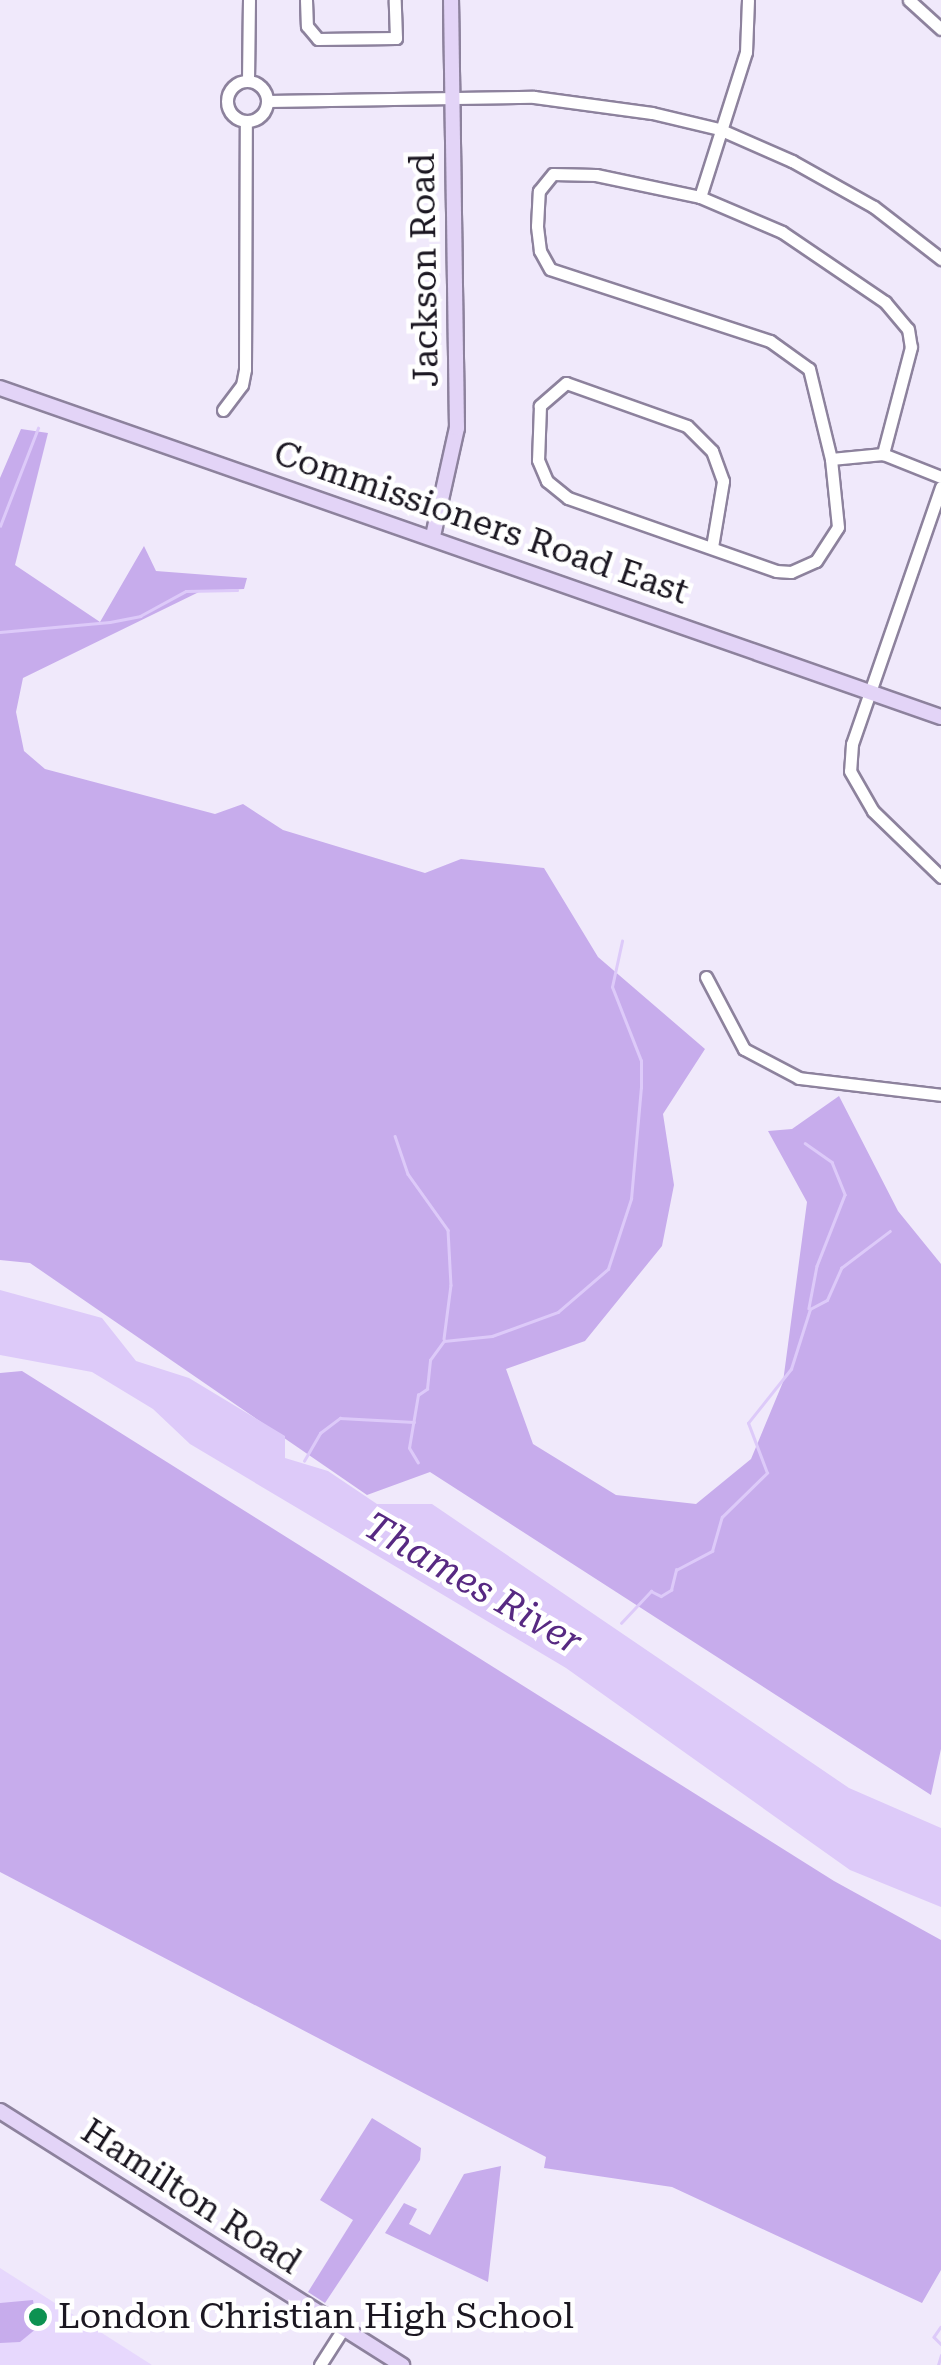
<!DOCTYPE html>
<style>
body{margin:0}
#map{position:relative;width:941px;height:2365px;overflow:hidden;background:#f0e9fb;font-family:"Roboto Serif",serif}
div>[style]{position:absolute}
[style*='--x']{left:calc(var(--x)*1px);top:calc(var(--y)*1px);width:calc(var(--w)*1px);rotate:calc(var(--a)*1deg)}
.built>*{inset:0;background:#e7d8fd}
.green>*{inset:0;background:#c7acec}
.water>*{inset:0;background:#ddcaf9}
.stream>*{height:2.5px;margin:-1.25px;padding:0 1.25px;transform-origin:1.25px;border-radius:1.25px;background:#ddcaf9}
.roads{filter:drop-shadow(2px 0 #8d829d) drop-shadow(-2px 0 #8d829d) drop-shadow(0 2px #8d829d) drop-shadow(0 -2px #8d829d)}
.minor>*{height:11px;margin:-5.5px;padding:0 5.5px;transform-origin:5.5px;border-radius:5.5px;background:#fff}
.minor>.ring{margin:-5.5px;padding:0;box-sizing:content-box;background:none;border:11px solid #fff;border-radius:50%}
.major>*{height:14px;margin:-7px;padding:0 7px;transform-origin:7px;border-radius:7px;background:#e3d4f7}
.dots>*{width:28px;height:28px;translate:-50% -50%;box-sizing:border-box;border:5px solid #fff;border-radius:50%}
span{translate:-50% -50%;white-space:nowrap;text-align:center;line-height:1.15;-webkit-text-stroke:9px #fff;paint-order:stroke}
.street-label{font-size:35px;color:#1b1721}
.poi-label{font-size:35px;color:#1b1721}
.left{translate:0 -50%;text-align:left}
.water-label{font-size:38px;color:#572982;font-style:italic}
</style>
<div id="map">
<div class="built">
<i style="clip-path:polygon(0 2268px,152px 2365px,0 2365px)"></i>
</div>
<div class="green">
<i style="clip-path:polygon(21px 429px,48px 433px,15px 565px,100px 622px,144px 546px,156px 571px,247px 578px,244px 589px,201px 591px,23px 678px,16px 712px,24px 751px,45px 769px,215px 814px,243px 804px,283px 830px,425px 873px,461px 859px,544px 868px,598px 957px,705px 1049px,663px 1114px,674px 1185px,662px 1246px,585px 1341px,506px 1369px,533px 1444px,616px 1495px,696px 1504px,751px 1459px,783px 1382px,807px 1202px,768px 1131px,792px 1129px,839px 1096px,898px 1211px,941px 1264px,941px 1749px,931px 1795px,430px 1472px,367px 1495px,30px 1263px,0 1260px,0 478px)"></i>
<i style="clip-path:polygon(22px 1371px,834px 1881px,941px 1940px,941px 2270px,922px 2303px,672px 2187px,544px 2168px,546px 2157px,0 1872px,0 1373px)"></i>
<i style="clip-path:polygon(372px 2118px,421px 2148px,420px 2160px,325px 2303px,308px 2292px,353px 2220px,320px 2200px)"></i>
<i style="clip-path:polygon(501px 2166px,488px 2282px,385px 2233px,404px 2203px,417px 2209px,409px 2224px,430px 2235px,464px 2174px)"></i>
<i style="clip-path:polygon(33px 2300px,37px 2328px,20px 2342px,0 2343px,0 2303px)"></i>
</div>
<div class="water">
<i style="clip-path:polygon(0 1290px,102px 1318px,136px 1361px,189px 1378px,285px 1436px,285px 1458px,328px 1471px,377px 1504px,432px 1504px,849px 1788px,941px 1828px,941px 1907px,850px 1870px,566px 1668px,190px 1444px,153px 1409px,92px 1372px,0 1355px)"></i>
</div>
<div class="stream">
<i style="--x:0;--y:526;--w:105;--a:-68.8"></i>
<i style="--x:0;--y:632;--w:110;--a:-5.2"></i>
<i style="--x:110;--y:622;--w:31;--a:-11"></i>
<i style="--x:140;--y:616;--w:52;--a:-28.5"></i>
<i style="--x:186;--y:591;--w:51;--a:-1.1"></i>
<i style="--x:395;--y:1136;--w:40;--a:71.1"></i>
<i style="--x:408;--y:1174;--w:69;--a:54.5"></i>
<i style="--x:448;--y:1230;--w:55;--a:86.9"></i>
<i style="--x:451;--y:1285;--w:54;--a:97.4"></i>
<i style="--x:805;--y:1143;--w:33;--a:35"></i>
<i style="--x:832;--y:1162;--w:35;--a:68"></i>
<i style="--x:845;--y:1195;--w:76;--a:111.5"></i>
<i style="--x:817;--y:1266;--w:43;--a:100.8"></i>
<i style="--x:304;--y:1461;--w:32;--a:-60"></i>
<i style="--x:320;--y:1433;--w:25;--a:-37"></i>
<i style="--x:340;--y:1418;--w:74;--a:3.1"></i>
<i style="--x:418;--y:1463;--w:17;--a:-121"></i>
<i style="--x:409;--y:1448;--w:54;--a:-80.4"></i>
<i style="--x:418;--y:1395;--w:11;--a:-34"></i>
<i style="--x:427;--y:1389;--w:29;--a:-84"></i>
<i style="--x:430;--y:1360;--w:24;--a:-54"></i>
<i style="--x:444;--y:1341;--w:48;--a:-5.9"></i>
<i style="--x:492;--y:1336;--w:70;--a:-20"></i>
<i style="--x:558;--y:1312;--w:66;--a:-40.7"></i>
<i style="--x:608;--y:1269;--w:74;--a:-71.8"></i>
<i style="--x:631;--y:1199;--w:111;--a:-84.9"></i>
<i style="--x:641;--y:1088;--w:27;--a:-90"></i>
<i style="--x:641;--y:1061;--w:79;--a:-111.4"></i>
<i style="--x:612;--y:987;--w:47;--a:-77.7"></i>
<i style="--x:621;--y:1623;--w:44;--a:-46.8"></i>
<i style="--x:651;--y:1591;--w:11;--a:27"></i>
<i style="--x:661;--y:1596;--w:12;--a:-31"></i>
<i style="--x:671;--y:1590;--w:21;--a:-76"></i>
<i style="--x:676;--y:1570;--w:41;--a:-27.8"></i>
<i style="--x:712;--y:1551;--w:35;--a:-74"></i>
<i style="--x:722;--y:1517;--w:63;--a:-44.4"></i>
<i style="--x:767;--y:1473;--w:53;--a:-110.8"></i>
<i style="--x:748;--y:1423;--w:69;--a:-51.5"></i>
<i style="--x:791;--y:1369;--w:63;--a:-72.4"></i>
<i style="--x:810;--y:1309;--w:19;--a:-28"></i>
<i style="--x:827;--y:1300;--w:35;--a:-66"></i>
<i style="--x:841;--y:1268;--w:61;--a:-37.1"></i>
<i style="--x:941;--y:2327;--w:12;--a:125"></i>
<i style="--x:934;--y:2337;--w:10;--a:45"></i>
<i style="--x:938;--y:2365;--w:10;--a:-73"></i>
</div>
<div class="roads">
<div class="minor">
<i style="--x:306;--y:0;--w:26;--a:88"></i>
<i style="--x:307;--y:26;--w:17;--a:50"></i>
<i style="--x:318;--y:39;--w:78;--a:-0.7"></i>
<i style="--x:396;--y:38;--w:38;--a:-92"></i>
<i style="--x:909;--y:0;--w:43;--a:42.2"></i>
<i style="--x:248;--y:81;--w:81;--a:-89.3"></i>
<i class="ring" style="left:227px;top:81px;width:29px;height:29px"></i>
<i style="--x:268;--y:101;--w:266;--a:-0.9"></i>
<i style="--x:534;--y:97;--w:119;--a:7.7"></i>
<i style="--x:652;--y:113;--w:69;--a:13.4"></i>
<i style="--x:719;--y:129;--w:80;--a:23.7"></i>
<i style="--x:792;--y:161;--w:94;--a:29.3"></i>
<i style="--x:874;--y:207;--w:85;--a:37.8"></i>
<i style="--x:700;--y:197;--w:152;--a:-72.4"></i>
<i style="--x:746;--y:52;--w:52;--a:-87.8"></i>
<i style="--x:223;--y:410;--w:31;--a:-53"></i>
<i style="--x:242;--y:385;--w:16;--a:-79"></i>
<i style="--x:245;--y:369;--w:248;--a:-89.8"></i>
<i style="--x:831;--y:459;--w:52;--a:-5.5"></i>
<i style="--x:883;--y:454;--w:62;--a:21.6"></i>
<i style="--x:941;--y:487;--w:272;--a:109.1"></i>
<i style="--x:852;--y:744;--w:27;--a:94"></i>
<i style="--x:850;--y:771;--w:46;--a:60.1"></i>
<i style="--x:873;--y:811;--w:95;--a:44.1"></i>
<i style="--x:712;--y:547;--w:67;--a:-80.5"></i>
<i style="--x:723;--y:481;--w:32;--a:-110"></i>
<i style="--x:712;--y:451;--w:35;--a:-135"></i>
<i style="--x:687;--y:426;--w:128;--a:-160.4"></i>
<i style="--x:566;--y:383;--w:35;--a:139"></i>
<i style="--x:540;--y:406;--w:54;--a:92.1"></i>
<i style="--x:538;--y:460;--w:23;--a:67"></i>
<i style="--x:547;--y:481;--w:27;--a:39"></i>
<i style="--x:568;--y:498;--w:220;--a:19.3"></i>
<i style="--x:776;--y:571;--w:15;--a:4"></i>
<i style="--x:791;--y:572;--w:27;--a:-24"></i>
<i style="--x:816;--y:561;--w:40;--a:-57.1"></i>
<i style="--x:838;--y:527;--w:68;--a:-95.9"></i>
<i style="--x:831;--y:459;--w:93;--a:-103.7"></i>
<i style="--x:809;--y:369;--w:48;--a:-144.3"></i>
<i style="--x:770;--y:341;--w:231;--a:-161.9"></i>
<i style="--x:550;--y:269;--w:21;--a:-119"></i>
<i style="--x:540;--y:251;--w:25;--a:-97"></i>
<i style="--x:537;--y:226;--w:35;--a:-87"></i>
<i style="--x:539;--y:191;--w:22;--a:-51"></i>
<i style="--x:553;--y:174;--w:43;--a:1.3"></i>
<i style="--x:596;--y:175;--w:106;--a:11.9"></i>
<i style="--x:700;--y:197;--w:89;--a:23.1"></i>
<i style="--x:782;--y:232;--w:125;--a:34.2"></i>
<i style="--x:885;--y:302;--w:35;--a:50"></i>
<i style="--x:908;--y:329;--w:18;--a:81"></i>
<i style="--x:911;--y:347;--w:111;--a:104.7"></i>
<i style="--x:706;--y:977;--w:81;--a:62.2"></i>
<i style="--x:744;--y:1049;--w:62;--a:27.8"></i>
<i style="--x:799;--y:1078;--w:143;--a:6.8"></i>
<i style="--x:320;--y:2365;--w:43;--a:-57.4"></i>
</div>
<div class="major">
<i style="--x:0;--y:388;--w:997;--a:19.27"></i>
<i style="--x:433;--y:536;--w:111;--a:-77.5"></i>
<i style="--x:457;--y:428;--w:428;--a:-90.8"></i>
<i style="--x:0;--y:2111;--w:476;--a:32.3"></i>
</div>
</div>
<div class="dots">
<i style="left:38px;top:2317px;background:#0d9251"></i>
</div>
<div class="street-label">
<span style="left:425px;top:270px;rotate:-91deg">Jackson Road</span>
<span style="left:481px;top:523px;rotate:19deg">Commissioners Road East</span>
<span style="left:191px;top:2197px;rotate:33deg">Hamilton Road</span>
</div>
<div class="poi-label">
<span class="left" style="left:58px;top:2317px">London Christian High School</span>
</div>
<div class="water-label">
<span style="left:473px;top:1584px;rotate:30deg">Thames River</span>
</div>
</div>
